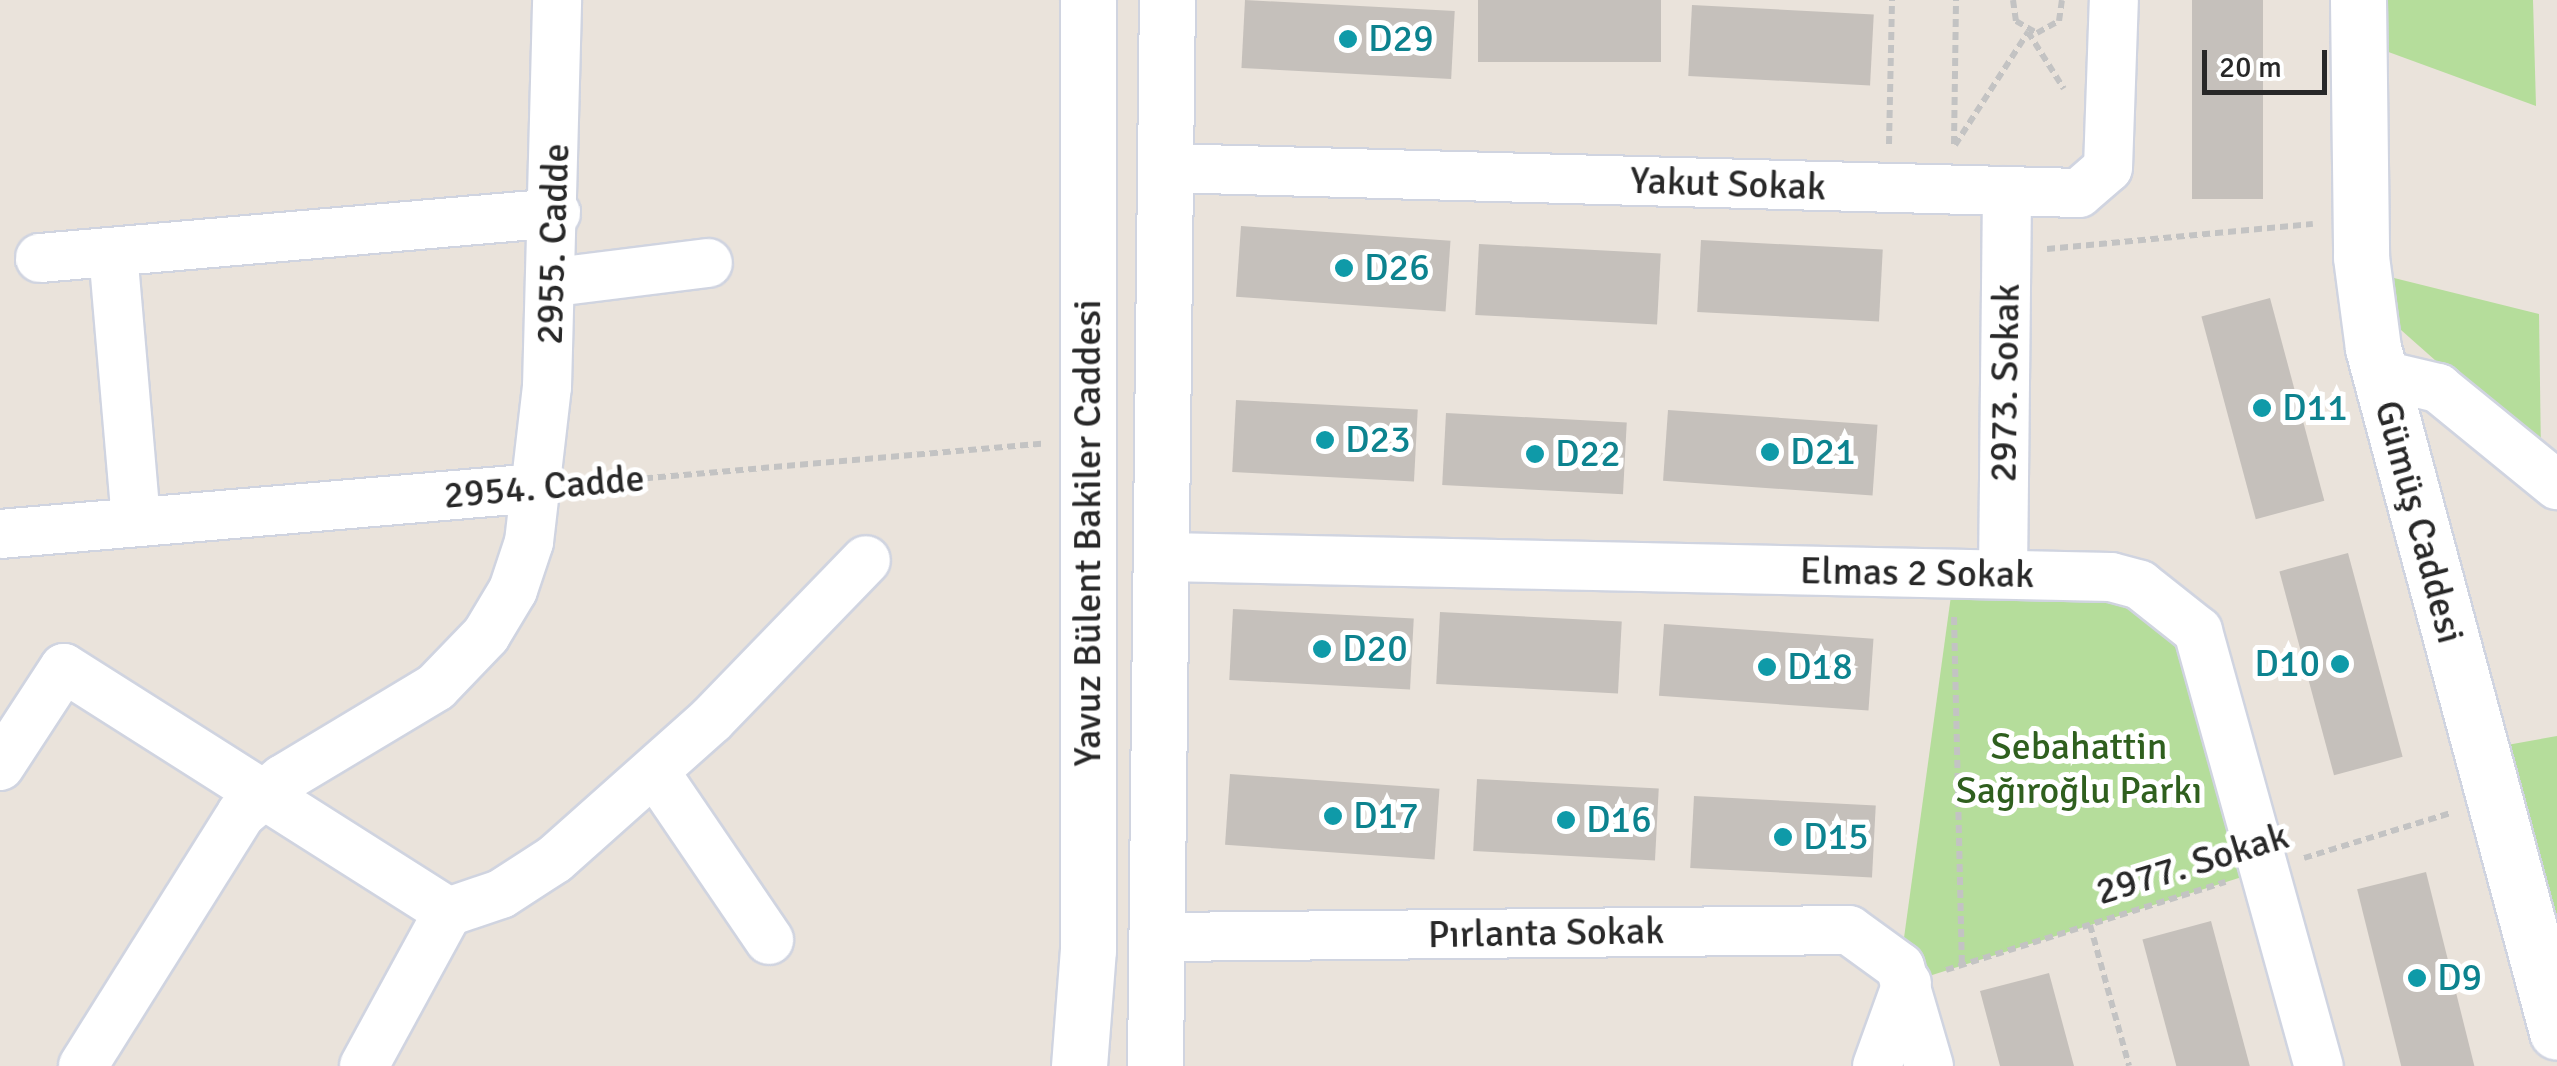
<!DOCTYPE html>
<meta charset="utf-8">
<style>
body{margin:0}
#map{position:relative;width:2557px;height:1066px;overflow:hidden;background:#eae3db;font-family:Signika,sans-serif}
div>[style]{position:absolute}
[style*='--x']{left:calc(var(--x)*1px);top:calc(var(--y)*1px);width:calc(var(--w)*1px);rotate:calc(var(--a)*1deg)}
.green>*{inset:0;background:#b5dd9b}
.building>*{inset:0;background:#c5c0bb;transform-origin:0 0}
.path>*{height:6px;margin-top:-3px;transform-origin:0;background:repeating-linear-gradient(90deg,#c3c3c3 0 8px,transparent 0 13px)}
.roads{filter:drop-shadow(2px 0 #d0d4e0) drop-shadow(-2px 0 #d0d4e0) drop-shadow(0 2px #d0d4e0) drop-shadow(0 -2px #d0d4e0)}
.street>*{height:48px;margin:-24px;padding:0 24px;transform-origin:24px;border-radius:24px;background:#fff}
.secondary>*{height:55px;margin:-27.5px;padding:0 27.5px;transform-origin:27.5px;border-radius:27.5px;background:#fff}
.dots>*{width:28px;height:28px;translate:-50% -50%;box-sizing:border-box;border:5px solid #fff;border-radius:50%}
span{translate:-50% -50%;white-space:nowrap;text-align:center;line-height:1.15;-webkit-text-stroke:10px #fff;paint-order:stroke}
.culture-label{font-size:38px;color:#0d838f}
.left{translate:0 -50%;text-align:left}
.right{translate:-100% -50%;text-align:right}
.street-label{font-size:38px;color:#282828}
.park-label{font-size:38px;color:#2f5f1e}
.scale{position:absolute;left:2202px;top:50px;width:125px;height:45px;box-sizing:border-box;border:5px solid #282828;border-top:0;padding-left:12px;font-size:30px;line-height:35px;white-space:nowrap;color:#282828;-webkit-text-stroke:8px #fff;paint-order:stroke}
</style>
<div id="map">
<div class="green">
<i style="clip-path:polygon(2383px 0,2533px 0,2536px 106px,2383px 50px)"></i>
<i style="clip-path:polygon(2386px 276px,2539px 314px,2541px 454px,2392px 322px)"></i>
<i style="clip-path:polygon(1954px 574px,2165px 598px,2264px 870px,1907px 983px,1900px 967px)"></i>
<i style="clip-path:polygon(2557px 736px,2557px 970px,2496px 747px)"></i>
</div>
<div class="building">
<i style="left:1245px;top:0;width:210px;height:68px;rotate:3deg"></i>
<i style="left:1478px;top:0;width:183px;height:62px"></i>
<i style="left:2192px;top:0;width:71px;height:199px"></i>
<i style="left:1692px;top:5px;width:182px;height:71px;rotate:3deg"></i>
<i style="left:1241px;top:226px;width:210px;height:71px;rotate:4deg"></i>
<i style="left:1701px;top:240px;width:182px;height:72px;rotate:3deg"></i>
<i style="left:1479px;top:244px;width:182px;height:71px;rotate:3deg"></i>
<i style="left:2270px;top:298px;width:210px;height:71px;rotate:75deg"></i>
<i style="left:1236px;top:400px;width:182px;height:72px;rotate:3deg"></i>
<i style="left:1668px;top:410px;width:210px;height:71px;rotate:4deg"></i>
<i style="left:1446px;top:413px;width:181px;height:72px;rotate:3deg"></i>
<i style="left:2348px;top:553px;width:211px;height:71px;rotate:75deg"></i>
<i style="left:1233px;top:609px;width:181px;height:71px;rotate:3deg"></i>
<i style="left:1440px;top:612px;width:182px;height:72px;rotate:3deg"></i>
<i style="left:1664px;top:624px;width:210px;height:72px;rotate:4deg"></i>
<i style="left:1230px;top:774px;width:210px;height:71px;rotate:4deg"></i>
<i style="left:1477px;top:779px;width:182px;height:72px;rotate:3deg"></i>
<i style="left:1694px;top:796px;width:182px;height:72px;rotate:3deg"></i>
<i style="left:2426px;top:872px;width:200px;height:71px;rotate:76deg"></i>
<i style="left:2211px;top:921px;width:150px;height:71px;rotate:75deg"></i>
<i style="clip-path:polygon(2049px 973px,2074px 1066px,2000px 1066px,1980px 991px)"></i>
</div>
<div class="path">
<i style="--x:2013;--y:0;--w:21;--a:82"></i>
<i style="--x:2016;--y:21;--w:24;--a:30"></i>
<i style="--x:2037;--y:33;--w:25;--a:-29"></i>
<i style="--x:2059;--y:21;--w:21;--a:-82"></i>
<i style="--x:1889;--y:144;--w:144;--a:-88.8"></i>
<i style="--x:1954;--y:144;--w:144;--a:-89.2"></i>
<i style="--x:1955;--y:145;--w:135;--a:-57.1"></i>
<i style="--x:2028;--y:32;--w:67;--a:57.7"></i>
<i style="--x:2047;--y:249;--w:267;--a:-5.4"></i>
<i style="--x:580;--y:484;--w:463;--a:-5"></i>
<i style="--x:1954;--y:617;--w:348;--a:88.7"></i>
<i style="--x:2304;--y:858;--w:153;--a:-17.1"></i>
<i style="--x:2090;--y:925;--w:146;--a:74.5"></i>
<i style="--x:1946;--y:970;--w:293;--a:-17.5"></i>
</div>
<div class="roads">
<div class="street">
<i style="--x:1166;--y:168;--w:913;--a:1.57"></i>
<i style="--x:2079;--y:193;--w:38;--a:-41"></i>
<i style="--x:2108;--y:168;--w:168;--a:-88"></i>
<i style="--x:113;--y:252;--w:270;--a:85.1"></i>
<i style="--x:40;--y:258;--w:518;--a:-4.98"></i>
<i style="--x:555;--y:282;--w:154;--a:-7.1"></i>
<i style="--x:2379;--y:374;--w:61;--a:13.3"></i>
<i style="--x:2438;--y:388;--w:154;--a:39.2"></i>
<i style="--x:0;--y:534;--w:539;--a:-4.9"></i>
<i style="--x:1166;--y:557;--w:945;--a:1.21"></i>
<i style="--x:2111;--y:577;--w:30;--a:15"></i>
<i style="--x:2140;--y:585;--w:74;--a:38.4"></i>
<i style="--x:2198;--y:631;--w:452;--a:74.5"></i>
<i style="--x:2003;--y:574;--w:383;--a:-89.4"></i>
<i style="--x:0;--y:766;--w:117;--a:-56.9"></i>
<i style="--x:64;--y:668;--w:455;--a:32.4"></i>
<i style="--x:448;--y:912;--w:56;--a:-18.8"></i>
<i style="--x:501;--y:894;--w:64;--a:-32.9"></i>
<i style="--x:555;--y:859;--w:210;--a:-41.7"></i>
<i style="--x:712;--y:719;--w:221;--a:-45.9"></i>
<i style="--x:655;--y:772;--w:203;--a:55.8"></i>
<i style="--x:1162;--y:937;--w:687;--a:-0.58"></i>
<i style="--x:1849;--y:930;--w:63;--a:36"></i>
<i style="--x:1900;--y:967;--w:103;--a:73.7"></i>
<i style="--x:83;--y:1066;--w:297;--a:-57.9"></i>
<i style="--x:241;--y:814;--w:55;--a:-39.8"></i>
<i style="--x:283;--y:779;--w:179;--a:-31"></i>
<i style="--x:436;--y:687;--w:72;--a:-46.1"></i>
<i style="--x:486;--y:635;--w:52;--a:-59"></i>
<i style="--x:513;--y:590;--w:51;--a:-71.6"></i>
<i style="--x:529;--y:542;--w:156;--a:-83.4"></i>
<i style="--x:547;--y:387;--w:387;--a:-88.5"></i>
<i style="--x:364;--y:1066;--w:175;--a:-61.4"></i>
<i style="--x:1877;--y:1066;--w:88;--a:-70.1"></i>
</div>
<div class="secondary">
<i style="--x:2358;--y:0;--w:257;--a:89.3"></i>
<i style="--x:2361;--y:257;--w:92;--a:82.5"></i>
<i style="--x:2373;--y:348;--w:708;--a:74.94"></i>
<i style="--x:1079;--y:1066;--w:116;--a:-85.6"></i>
<i style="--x:1088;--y:950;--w:950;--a:-90"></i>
<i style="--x:1155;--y:1066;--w:1066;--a:-89.36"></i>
</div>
</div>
<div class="dots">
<i style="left:1348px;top:39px;background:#0f9aa8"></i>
<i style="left:1344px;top:268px;background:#0f9aa8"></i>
<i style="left:2262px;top:408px;background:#0f9aa8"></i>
<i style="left:1325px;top:440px;background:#0f9aa8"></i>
<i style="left:1770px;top:452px;background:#0f9aa8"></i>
<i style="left:1535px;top:454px;background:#0f9aa8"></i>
<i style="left:1322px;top:649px;background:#0f9aa8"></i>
<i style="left:2340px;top:664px;background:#0f9aa8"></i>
<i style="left:1767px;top:667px;background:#0f9aa8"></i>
<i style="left:1333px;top:816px;background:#0f9aa8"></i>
<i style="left:1566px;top:820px;background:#0f9aa8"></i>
<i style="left:1783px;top:837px;background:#0f9aa8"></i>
<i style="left:2417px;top:978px;background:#0f9aa8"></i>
</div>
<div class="culture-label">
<span class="left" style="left:1368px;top:39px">D29</span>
<span class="left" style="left:1364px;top:268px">D26</span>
<span class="left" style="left:2282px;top:408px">D11</span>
<span class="left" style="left:1345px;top:440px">D23</span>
<span class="left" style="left:1790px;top:452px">D21</span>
<span class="left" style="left:1555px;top:454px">D22</span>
<span class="left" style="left:1342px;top:649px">D20</span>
<span class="right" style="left:2320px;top:664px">D10</span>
<span class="left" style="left:1787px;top:667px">D18</span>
<span class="left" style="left:1353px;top:816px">D17</span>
<span class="left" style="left:1586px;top:820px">D16</span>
<span class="left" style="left:1803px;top:837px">D15</span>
<span class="left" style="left:2437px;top:978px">D9</span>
</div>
<div class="street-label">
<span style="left:1728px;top:184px;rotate:2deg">Yakut Sokak</span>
<span style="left:553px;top:244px;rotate:-88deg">2955. Cadde</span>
<span style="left:2005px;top:383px;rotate:-89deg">2973. Sokak</span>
<span style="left:544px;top:487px;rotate:-5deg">2954. Cadde</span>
<span style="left:2419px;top:522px;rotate:75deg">Gümüş Caddesi</span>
<span style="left:1088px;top:533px;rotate:-90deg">Yavuz Bülent Bakiler Caddesi</span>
<span style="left:1917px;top:573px;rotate:1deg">Elmas 2 Sokak</span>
<span style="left:2192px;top:864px;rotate:-17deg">2977. Sokak</span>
<span style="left:1546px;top:933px;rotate:-1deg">Pırlanta Sokak</span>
</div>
<div class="park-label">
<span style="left:2079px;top:769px">Sebahattin<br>Sağıroğlu Parkı</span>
</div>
<div class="scale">20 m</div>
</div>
